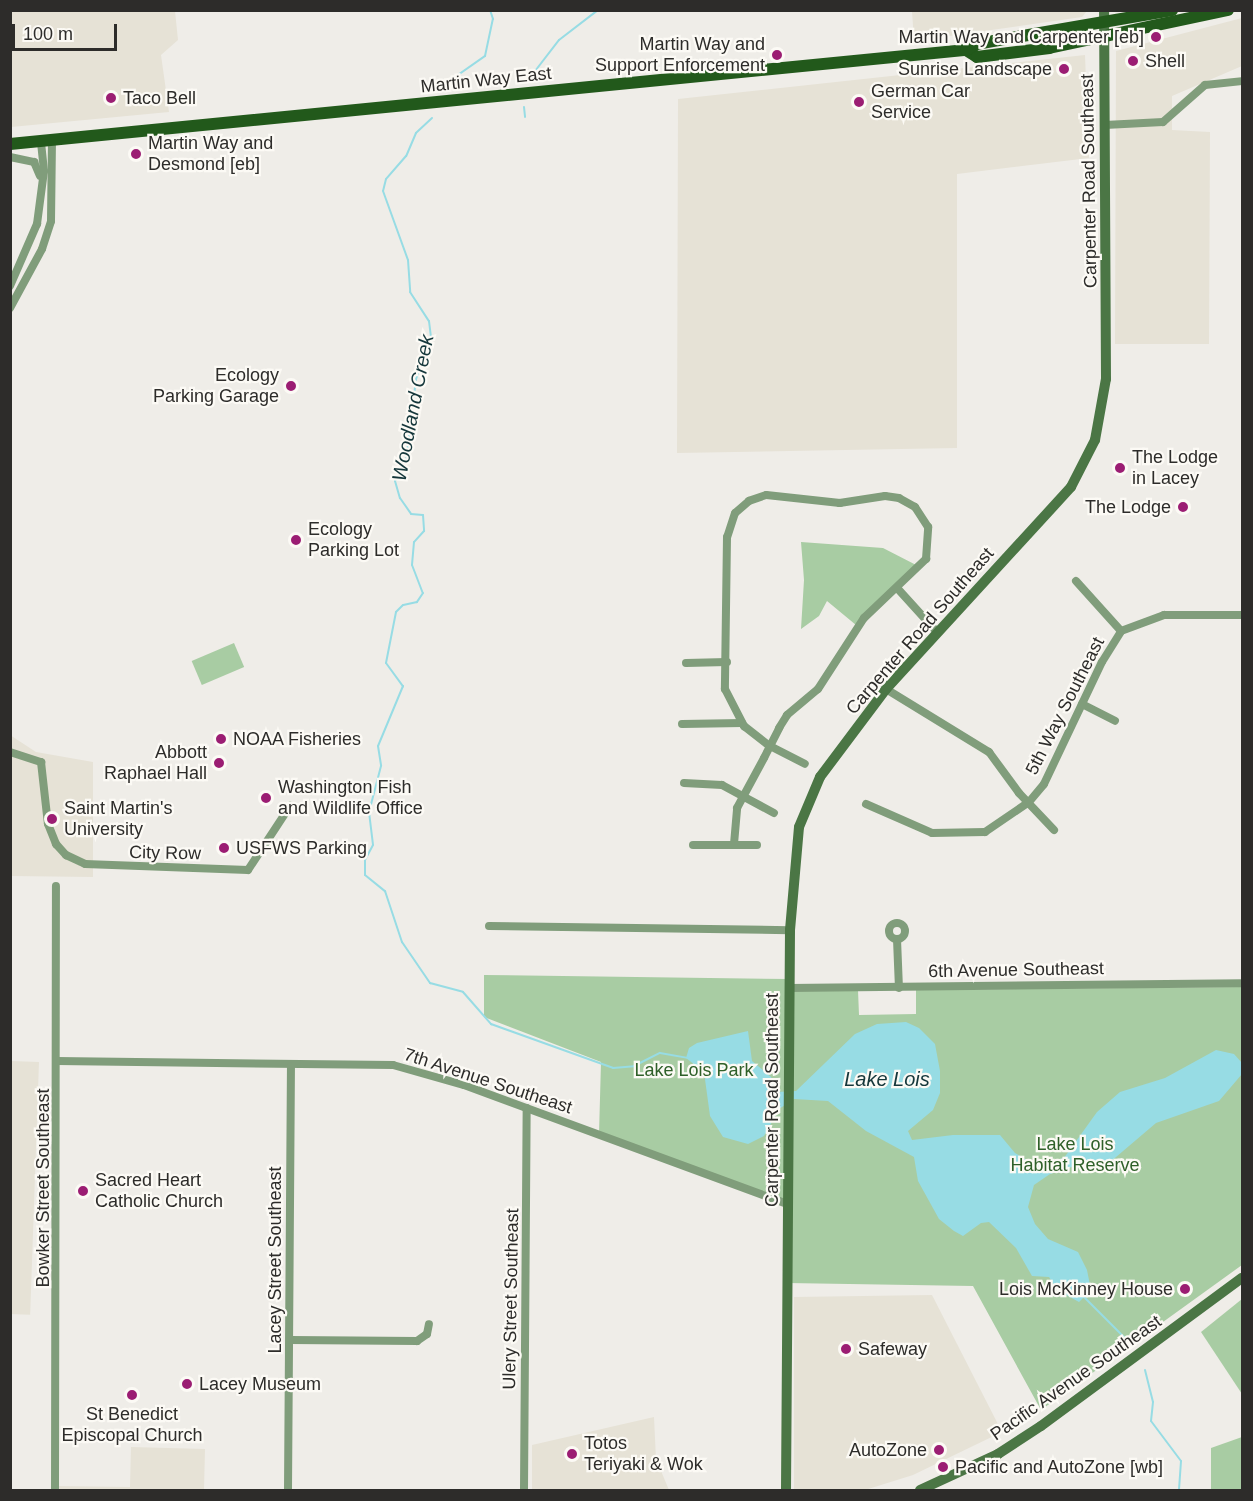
<!DOCTYPE html>
<style>
body{margin:0}
#map{position:relative;width:1253px;height:1501px;overflow:hidden;background:#efede8;font-family:Arial,sans-serif}
div>[style]{position:absolute}
[style*='--x']{left:calc(var(--x)*1px);top:calc(var(--y)*1px);width:calc(var(--w)*1px);rotate:calc(var(--a)*1deg)}
.built>*{inset:0;background:#e6e2d6;transform-origin:0 0}
.green>*{inset:0;background:#a8cca3;transform-origin:0 0}
.water>*{inset:0;background:#97dce4}
.stream>*{height:2px;margin:-1px;padding:0 1px;transform-origin:1px;border-radius:1px;background:#97dce4}
.street>*{height:8px;margin:-4px;padding:0 4px;transform-origin:4px;border-radius:4px;background:#809d7b}
.street>.ring{margin:-4px;padding:0;box-sizing:content-box;background:none;border:8px solid #809d7b;border-radius:50%}
.secondary>*{height:10px;margin:-5px;padding:0 5px;transform-origin:5px;border-radius:5px;background:#4b7645}
.primary>*{height:12px;margin:-6px;padding:0 6px;transform-origin:6px;border-radius:6px;background:#22591b}
.dots>*{width:16px;height:16px;translate:-50% -50%;box-sizing:border-box;border:3px solid #fcfaf5;border-radius:50%}
span{translate:-50% -50%;white-space:nowrap;text-align:center;line-height:1.15;-webkit-text-stroke:4.5px #fcfaf5;paint-order:stroke}
.poi-label{font-size:18px;color:#2d2c2a}
.right{translate:-100% -50%;text-align:right}
.left{translate:0 -50%;text-align:left}
.street-label{font-size:18px;color:#2d2c2a}
.park-label{font-size:18px;color:#2f6029}
.water-label{font-size:20px;color:#15373b;font-style:italic}
.frame{position:absolute;inset:0;border:12px solid #2d2c2a;pointer-events:none}
.scale{position:absolute;left:12px;top:24px;width:105px;height:27px;box-sizing:border-box;border:3px solid #2d2c2a;border-top:0;padding-left:8px;font-size:18px;line-height:21px;white-space:nowrap;color:#2d2c2a;-webkit-text-stroke:4px #fcfaf5;paint-order:stroke}
</style>
<div id="map">
<div class="built">
<i style="clip-path:polygon(11px 10px,175px 11px,178px 40px,161px 55px,169px 112px,11px 127px)"></i>
<i style="clip-path:polygon(912px 11px,912px 10px,1087px 11px,1082px 17px,914px 41px)"></i>
<i style="clip-path:polygon(1242px 18px,1242px 66px,1172px 96px,1172px 130px,1210px 132px,1209px 344px,1115px 344px,1116px 51px)"></i>
<i style="clip-path:polygon(1085px 55px,1089px 158px,957px 174px,957px 448px,677px 453px,678px 99px)"></i>
<i style="clip-path:polygon(10px 735px,36px 752px,93px 762px,93px 877px,11px 876px)"></i>
<i style="left:11px;top:1061px;width:28px;height:253px;rotate:2deg"></i>
<i style="clip-path:polygon(932px 1295px,1002px 1432px,913px 1475px,865px 1490px,794px 1490px,794px 1297px)"></i>
<i style="clip-path:polygon(654px 1417px,656px 1459px,669px 1490px,532px 1490px,532px 1445px)"></i>
<i style="clip-path:polygon(131px 1447px,205px 1449px,204px 1490px,55px 1490px,55px 1486px,130px 1487px)"></i>
</div>
<div class="green">
<i style="clip-path:polygon(801px 542px,883px 548px,920px 567px,856px 625px,827px 601px,819px 616px,801px 629px,804px 580px)"></i>
<i style="left:234px;top:643px;width:26px;height:46px;rotate:67deg"></i>
<i style="clip-path:polygon(484px 975px,789px 979px,792px 991px,858px 990px,859px 1015px,916px 1014px,916px 990px,1242px 987px,1242px 1265px,1041px 1410px,973px 1286px,787px 1283px,788px 1204px,599px 1134px,601px 1062px,484px 1017px)"></i>
<i style="clip-path:polygon(1242px 1299px,1242px 1394px,1201px 1332px)"></i>
<i style="clip-path:polygon(1242px 1437px,1242px 1490px,1211px 1490px,1211px 1448px)"></i>
</div>
<div class="water">
<i style="clip-path:polygon(906px 1022px,919px 1028px,935px 1044px,940px 1071px,940px 1093px,933px 1110px,908px 1131px,912px 1140px,953px 1135px,1000px 1135px,1015px 1153px,1035px 1165px,1064px 1158px,1097px 1112px,1120px 1092px,1165px 1078px,1216px 1050px,1234px 1054px,1242px 1063px,1242px 1074px,1219px 1101px,1156px 1123px,1109px 1163px,1078px 1165px,1050px 1174px,1034px 1185px,1028px 1207px,1035px 1224px,1048px 1239px,1078px 1252px,1087px 1270px,1091px 1290px,1079px 1302px,1057px 1290px,1049px 1277px,1032px 1276px,1016px 1248px,989px 1222px,981px 1223px,963px 1236px,954px 1231px,939px 1219px,918px 1181px,914px 1157px,866px 1131px,828px 1101px,794px 1099px,779px 1109px,764px 1136px,748px 1144px,723px 1137px,710px 1116px,704px 1072px,686px 1058px,689px 1048px,697px 1043px,748px 1031px,752px 1061px,771px 1077px,777px 1092px,796px 1091px,855px 1034px,877px 1024px)"></i>
</div>
<div class="stream">
<i style="--x:532;--y:75;--w:44;--a:-52.4"></i>
<i style="--x:559;--y:40;--w:49;--a:-37.6"></i>
<i style="--x:445;--y:84;--w:49;--a:-35"></i>
<i style="--x:485;--y:56;--w:38;--a:-78"></i>
<i style="--x:493;--y:19;--w:9;--a:-108"></i>
<i style="--x:524;--y:107;--w:10;--a:84"></i>
<i style="--x:432;--y:118;--w:22;--a:137"></i>
<i style="--x:416;--y:133;--w:25;--a:113"></i>
<i style="--x:406;--y:156;--w:30;--a:131"></i>
<i style="--x:386;--y:179;--w:12;--a:104"></i>
<i style="--x:383;--y:191;--w:73;--a:70.1"></i>
<i style="--x:408;--y:260;--w:32;--a:86"></i>
<i style="--x:410;--y:292;--w:35;--a:57"></i>
<i style="--x:429;--y:321;--w:17;--a:83"></i>
<i style="--x:431;--y:338;--w:44;--a:110.1"></i>
<i style="--x:416;--y:379;--w:84;--a:96.9"></i>
<i style="--x:406;--y:462;--w:22;--a:120"></i>
<i style="--x:395;--y:481;--w:18;--a:74"></i>
<i style="--x:400;--y:498;--w:19;--a:55"></i>
<i style="--x:411;--y:514;--w:12;--a:5"></i>
<i style="--x:423;--y:515;--w:16;--a:86"></i>
<i style="--x:424;--y:531;--w:15;--a:132"></i>
<i style="--x:414;--y:542;--w:23;--a:95"></i>
<i style="--x:412;--y:565;--w:30;--a:69"></i>
<i style="--x:423;--y:593;--w:11;--a:124"></i>
<i style="--x:417;--y:602;--w:14;--a:168"></i>
<i style="--x:403;--y:605;--w:10;--a:135"></i>
<i style="--x:396;--y:612;--w:52;--a:101.1"></i>
<i style="--x:386;--y:663;--w:29;--a:54"></i>
<i style="--x:403;--y:686;--w:65;--a:112.6"></i>
<i style="--x:378;--y:746;--w:20;--a:81"></i>
<i style="--x:381;--y:766;--w:48;--a:104.6"></i>
<i style="--x:369;--y:812;--w:33;--a:83"></i>
<i style="--x:373;--y:845;--w:17;--a:118"></i>
<i style="--x:365;--y:860;--w:15;--a:90"></i>
<i style="--x:365;--y:875;--w:26;--a:39"></i>
<i style="--x:385;--y:891;--w:54;--a:71.6"></i>
<i style="--x:402;--y:942;--w:50;--a:55.7"></i>
<i style="--x:430;--y:983;--w:34;--a:15"></i>
<i style="--x:463;--y:992;--w:43;--a:48.8"></i>
<i style="--x:491;--y:1024;--w:130;--a:19.8"></i>
<i style="--x:613;--y:1068;--w:21;--a:-5"></i>
<i style="--x:634;--y:1066;--w:29;--a:-27"></i>
<i style="--x:660;--y:1053;--w:28;--a:10"></i>
<i style="--x:1084;--y:1297;--w:66;--a:45"></i>
<i style="--x:1145;--y:1370;--w:33;--a:76"></i>
<i style="--x:1153;--y:1402;--w:19;--a:96"></i>
<i style="--x:1151;--y:1421;--w:50;--a:53.1"></i>
<i style="--x:1181;--y:1461;--w:29;--a:94"></i>
</div>
<div class="street">
<i style="--x:1105;--y:125;--w:58;--a:-3"></i>
<i style="--x:1163;--y:122;--w:56;--a:-41.4"></i>
<i style="--x:1205;--y:85;--w:37;--a:-6"></i>
<i style="--x:10;--y:157;--w:25;--a:12"></i>
<i style="--x:34;--y:162;--w:15;--a:67"></i>
<i style="--x:10;--y:286;--w:68;--a:-66.5"></i>
<i style="--x:37;--y:224;--w:53;--a:-82.5"></i>
<i style="--x:44;--y:171;--w:31;--a:-96"></i>
<i style="--x:10;--y:308;--w:67;--a:-61.5"></i>
<i style="--x:42;--y:249;--w:29;--a:-72"></i>
<i style="--x:51;--y:221;--w:81;--a:-89.3"></i>
<i style="--x:1076;--y:581;--w:67;--a:48"></i>
<i style="--x:898;--y:589;--w:58;--a:47.8"></i>
<i style="--x:686;--y:663;--w:41;--a:-1.4"></i>
<i style="--x:886;--y:689;--w:121;--a:31.5"></i>
<i style="--x:989;--y:752;--w:51;--a:53.8"></i>
<i style="--x:1019;--y:793;--w:51;--a:46.6"></i>
<i style="--x:1082;--y:704;--w:37;--a:27"></i>
<i style="--x:682;--y:724;--w:60;--a:-1"></i>
<i style="--x:10;--y:752;--w:33;--a:18"></i>
<i style="--x:41;--y:762;--w:62;--a:83.6"></i>
<i style="--x:48;--y:824;--w:22;--a:68"></i>
<i style="--x:56;--y:844;--w:15;--a:48"></i>
<i style="--x:66;--y:855;--w:21;--a:25"></i>
<i style="--x:85;--y:864;--w:163;--a:2.1"></i>
<i style="--x:248;--y:870;--w:77;--a:-56.7"></i>
<i style="--x:684;--y:783;--w:38;--a:3"></i>
<i style="--x:722;--y:785;--w:59;--a:28.3"></i>
<i style="--x:866;--y:804;--w:72;--a:23.7"></i>
<i style="--x:932;--y:833;--w:53;--a:-1.1"></i>
<i style="--x:985;--y:832;--w:53;--a:-34.3"></i>
<i style="--x:1029;--y:802;--w:23;--a:-50"></i>
<i style="--x:1044;--y:784;--w:135;--a:-64.6"></i>
<i style="--x:1102;--y:662;--w:36;--a:-58"></i>
<i style="--x:1121;--y:631;--w:46;--a:-20.4"></i>
<i style="--x:1164;--y:615;--w:78;--a:0"></i>
<i style="--x:734;--y:844;--w:36;--a:-85"></i>
<i style="--x:737;--y:808;--w:57;--a:-61.6"></i>
<i style="--x:764;--y:758;--w:34;--a:-63"></i>
<i style="--x:779;--y:728;--w:15;--a:-58"></i>
<i style="--x:787;--y:715;--w:40;--a:-40"></i>
<i style="--x:818;--y:689;--w:85;--a:-57.1"></i>
<i style="--x:864;--y:618;--w:86;--a:-43.6"></i>
<i style="--x:926;--y:559;--w:32;--a:-86"></i>
<i style="--x:928;--y:527;--w:24;--a:-123"></i>
<i style="--x:915;--y:507;--w:18;--a:-151"></i>
<i style="--x:899;--y:498;--w:14;--a:-172"></i>
<i style="--x:885;--y:496;--w:46;--a:171.2"></i>
<i style="--x:840;--y:503;--w:74;--a:-173.8"></i>
<i style="--x:766;--y:495;--w:18;--a:161"></i>
<i style="--x:749;--y:501;--w:18;--a:139"></i>
<i style="--x:735;--y:513;--w:25;--a:108"></i>
<i style="--x:727;--y:537;--w:152;--a:90.8"></i>
<i style="--x:725;--y:689;--w:42;--a:62.8"></i>
<i style="--x:744;--y:726;--w:33;--a:38"></i>
<i style="--x:770;--y:746;--w:39;--a:27"></i>
<i style="--x:693;--y:845;--w:64;--a:0"></i>
<i class="ring" style="left:889px;top:923px;width:8px;height:8px"></i>
<i style="--x:489;--y:926;--w:301;--a:0.8"></i>
<i style="--x:897;--y:939;--w:49;--a:87.7"></i>
<i style="--x:789;--y:988;--w:453;--a:-0.6"></i>
<i style="--x:57;--y:1061;--w:336;--a:0.7"></i>
<i style="--x:393;--y:1065;--w:74;--a:15.7"></i>
<i style="--x:464;--y:1085;--w:345;--a:20.2"></i>
<i style="--x:291;--y:1340;--w:126;--a:0.5"></i>
<i style="--x:417;--y:1341;--w:12;--a:-35"></i>
<i style="--x:427;--y:1334;--w:10;--a:-79"></i>
<i style="--x:55;--y:1490;--w:604;--a:-89.91"></i>
<i style="--x:288;--y:1490;--w:424;--a:-89.6"></i>
<i style="--x:524;--y:1490;--w:382;--a:-89.6"></i>
</div>
<div class="secondary">
<i style="--x:786;--y:1490;--w:560;--a:-89.59"></i>
<i style="--x:790;--y:930;--w:103;--a:-85"></i>
<i style="--x:799;--y:827;--w:54;--a:-67.2"></i>
<i style="--x:820;--y:777;--w:110;--a:-53.1"></i>
<i style="--x:886;--y:689;--w:274;--a:-47.5"></i>
<i style="--x:1071;--y:487;--w:53;--a:-62.9"></i>
<i style="--x:1095;--y:440;--w:62;--a:-79.8"></i>
<i style="--x:1106;--y:379;--w:369;--a:-90.3"></i>
<i style="--x:920;--y:1490;--w:86;--a:-24.8"></i>
<i style="--x:998;--y:1454;--w:51;--a:-33.1"></i>
<i style="--x:1041;--y:1426;--w:250;--a:-36.4"></i>
</div>
<div class="primary">
<i style="--x:966;--y:50;--w:13;--a:32"></i>
<i style="--x:977;--y:57;--w:73;--a:-7.1"></i>
<i style="--x:1049;--y:48;--w:183;--a:-12"></i>
<i style="--x:10;--y:144;--w:961;--a:-5.62"></i>
<i style="--x:966;--y:50;--w:12;--a:-31"></i>
<i style="--x:976;--y:44;--w:199;--a:-9.8"></i>
</div>
<div class="dots">
<i style="left:1156px;top:37px;background:#9b1d73"></i>
<i style="left:777px;top:55px;background:#9b1d73"></i>
<i style="left:1133px;top:61px;background:#9b1d73"></i>
<i style="left:1064px;top:69px;background:#9b1d73"></i>
<i style="left:111px;top:98px;background:#9b1d73"></i>
<i style="left:859px;top:102px;background:#9b1d73"></i>
<i style="left:136px;top:154px;background:#9b1d73"></i>
<i style="left:291px;top:386px;background:#9b1d73"></i>
<i style="left:1120px;top:468px;background:#9b1d73"></i>
<i style="left:1183px;top:507px;background:#9b1d73"></i>
<i style="left:296px;top:540px;background:#9b1d73"></i>
<i style="left:221px;top:739px;background:#9b1d73"></i>
<i style="left:219px;top:763px;background:#9b1d73"></i>
<i style="left:266px;top:798px;background:#9b1d73"></i>
<i style="left:52px;top:819px;background:#9b1d73"></i>
<i style="left:224px;top:848px;background:#9b1d73"></i>
<i style="left:83px;top:1191px;background:#9b1d73"></i>
<i style="left:1185px;top:1289px;background:#9b1d73"></i>
<i style="left:846px;top:1349px;background:#9b1d73"></i>
<i style="left:187px;top:1384px;background:#9b1d73"></i>
<i style="left:132px;top:1395px;background:#9b1d73"></i>
<i style="left:939px;top:1450px;background:#9b1d73"></i>
<i style="left:572px;top:1454px;background:#9b1d73"></i>
<i style="left:943px;top:1467px;background:#9b1d73"></i>
</div>
<div class="poi-label">
<span class="right" style="left:1144px;top:37px">Martin Way and Carpenter [eb]</span>
<span class="right" style="left:765px;top:55px">Martin Way and<br>Support Enforcement</span>
<span class="left" style="left:1145px;top:61px">Shell</span>
<span class="right" style="left:1052px;top:69px">Sunrise Landscape</span>
<span class="left" style="left:871px;top:102px">German Car<br>Service</span>
<span class="left" style="left:123px;top:98px">Taco Bell</span>
<span class="left" style="left:148px;top:154px">Martin Way and<br>Desmond [eb]</span>
<span class="right" style="left:279px;top:386px">Ecology<br>Parking Garage</span>
<span class="left" style="left:1132px;top:468px">The Lodge<br>in Lacey</span>
<span class="right" style="left:1171px;top:507px">The Lodge</span>
<span class="left" style="left:308px;top:540px">Ecology<br>Parking Lot</span>
<span class="left" style="left:233px;top:739px">NOAA Fisheries</span>
<span class="right" style="left:207px;top:763px">Abbott<br>Raphael Hall</span>
<span class="left" style="left:278px;top:798px">Washington Fish<br>and Wildlife Office</span>
<span class="left" style="left:64px;top:819px">Saint Martin's<br>University</span>
<span class="left" style="left:236px;top:848px">USFWS Parking</span>
<span class="left" style="left:95px;top:1191px">Sacred Heart<br>Catholic Church</span>
<span class="right" style="left:1173px;top:1289px">Lois McKinney House</span>
<span class="left" style="left:858px;top:1349px">Safeway</span>
<span class="left" style="left:199px;top:1384px">Lacey Museum</span>
<span style="left:132px;top:1425px">St Benedict<br>Episcopal Church</span>
<span class="left" style="left:584px;top:1454px">Totos<br>Teriyaki &amp; Wok</span>
<span class="right" style="left:927px;top:1450px">AutoZone</span>
<span class="left" style="left:955px;top:1467px">Pacific and AutoZone [wb]</span>
</div>
<div class="street-label">
<span style="left:486px;top:80px;rotate:-6deg">Martin Way East</span>
<span style="left:1089px;top:181px;rotate:-91deg">Carpenter Road Southeast</span>
<span style="left:920px;top:631px;rotate:-49deg">Carpenter Road Southeast</span>
<span style="left:1065px;top:706px;rotate:-63deg">5th Way Southeast</span>
<span style="left:165px;top:853px;rotate:1deg">City Row</span>
<span style="left:1016px;top:970px;rotate:-1deg">6th Avenue Southeast</span>
<span style="left:488px;top:1081px;rotate:18deg">7th Avenue Southeast</span>
<span style="left:772px;top:1100px;rotate:-90deg">Carpenter Road Southeast</span>
<span style="left:43px;top:1188px;rotate:-90deg">Bowker Street Southeast</span>
<span style="left:275px;top:1260px;rotate:-90deg">Lacey Street Southeast</span>
<span style="left:511px;top:1299px;rotate:-89deg">Ulery Street Southeast</span>
<span style="left:1076px;top:1378px;rotate:-35deg">Pacific Avenue Southeast</span>
</div>
<div class="park-label">
<span style="left:694px;top:1070px">Lake Lois Park</span>
<span style="left:1075px;top:1155px">Lake Lois<br>Habitat Reserve</span>
</div>
<div class="water-label">
<span style="left:413px;top:408px;rotate:-79deg">Woodland Creek</span>
<span style="left:887px;top:1079px">Lake Lois</span>
</div>
<div class="frame"></div>
<div class="scale">100 m</div>
</div>
